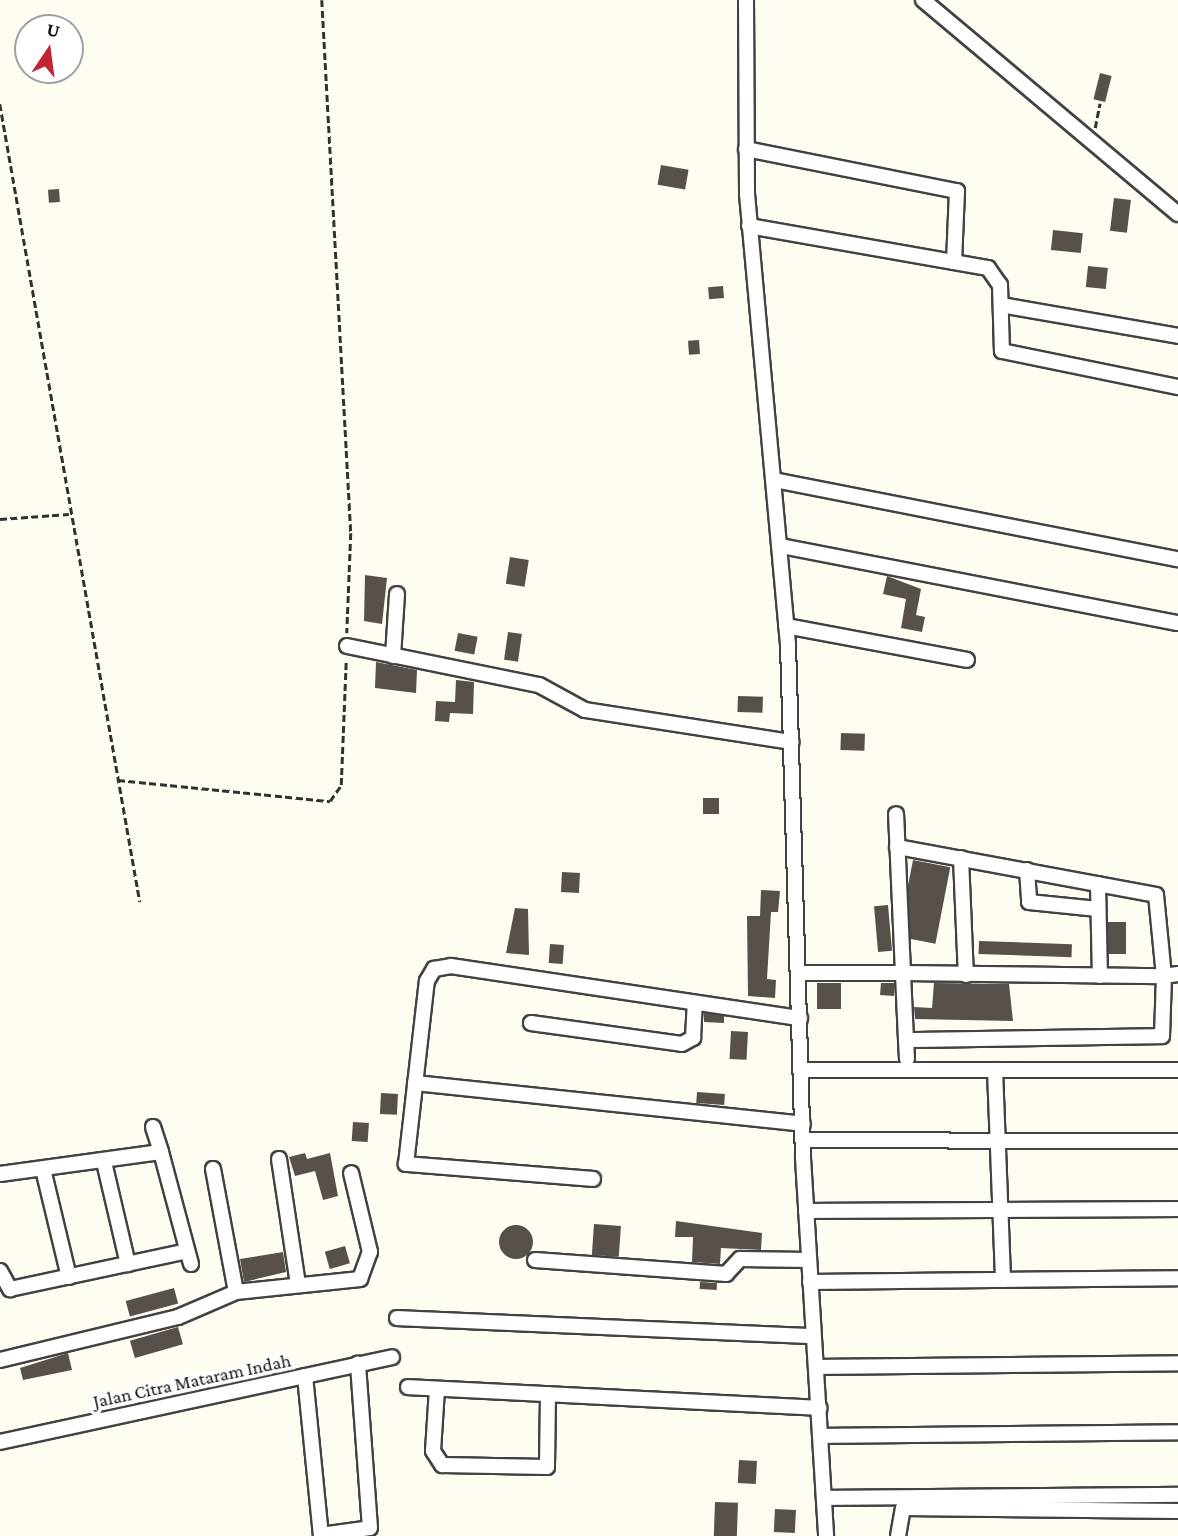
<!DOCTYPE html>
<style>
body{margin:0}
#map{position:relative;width:1178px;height:1536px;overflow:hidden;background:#fffcf2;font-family:"Crimson Pro",serif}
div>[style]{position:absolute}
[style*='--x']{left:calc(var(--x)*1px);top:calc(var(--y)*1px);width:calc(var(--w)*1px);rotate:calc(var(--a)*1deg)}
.building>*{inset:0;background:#58504b;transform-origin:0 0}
.round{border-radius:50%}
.path>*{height:2.5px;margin-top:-1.25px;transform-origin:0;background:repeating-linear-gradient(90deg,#313131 0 7px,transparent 0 10.5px)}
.roads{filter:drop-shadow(2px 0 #424242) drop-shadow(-2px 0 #424242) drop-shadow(0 2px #424242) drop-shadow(0 -2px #424242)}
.minor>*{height:14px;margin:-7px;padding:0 7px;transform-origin:7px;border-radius:7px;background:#fff}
span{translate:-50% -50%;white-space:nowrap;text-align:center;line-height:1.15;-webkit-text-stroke:7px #fff;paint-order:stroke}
.street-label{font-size:19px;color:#0f0f0f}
.north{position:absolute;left:14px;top:14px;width:70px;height:70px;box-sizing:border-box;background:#fff;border:2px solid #9f9f9f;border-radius:50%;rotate:13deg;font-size:19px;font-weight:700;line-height:28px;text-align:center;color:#0f0f0f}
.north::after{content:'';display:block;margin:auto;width:24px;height:32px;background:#c32434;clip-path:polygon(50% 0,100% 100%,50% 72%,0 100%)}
</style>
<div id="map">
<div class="building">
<i style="left:1100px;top:73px;width:12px;height:27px;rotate:14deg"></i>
<i style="left:661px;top:165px;width:28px;height:20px;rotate:10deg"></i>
<i style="left:59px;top:189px;width:13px;height:11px;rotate:86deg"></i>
<i style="left:1114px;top:198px;width:17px;height:33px;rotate:7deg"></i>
<i style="left:1053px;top:230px;width:30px;height:20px;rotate:6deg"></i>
<i style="left:1088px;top:266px;width:20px;height:21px;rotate:6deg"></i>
<i style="left:723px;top:286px;width:12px;height:15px;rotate:85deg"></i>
<i style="left:699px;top:340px;width:14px;height:11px;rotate:86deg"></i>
<i style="left:510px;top:557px;width:19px;height:27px;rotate:9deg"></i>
<i style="clip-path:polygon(365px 575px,387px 578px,382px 624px,364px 621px)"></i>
<i style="clip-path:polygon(887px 576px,921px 589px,916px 615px,925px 617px,922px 632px,901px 628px,906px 599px,883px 594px)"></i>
<i style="left:508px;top:632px;width:14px;height:28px;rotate:8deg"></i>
<i style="left:458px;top:633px;width:20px;height:18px;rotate:11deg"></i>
<i style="clip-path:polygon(376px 662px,417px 670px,416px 693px,375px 688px)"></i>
<i style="clip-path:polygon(456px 680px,474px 682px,473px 714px,450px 713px,449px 722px,435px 721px,436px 701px,455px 702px)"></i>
<i style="left:738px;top:696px;width:25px;height:16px;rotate:2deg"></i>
<i style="left:841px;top:733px;width:24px;height:17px;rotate:2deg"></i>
<i style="left:703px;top:798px;width:16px;height:16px"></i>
<i style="left:913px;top:860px;width:38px;height:78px;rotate:11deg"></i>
<i style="left:562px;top:872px;width:18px;height:20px;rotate:3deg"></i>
<i style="clip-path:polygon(761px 890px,780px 891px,778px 912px,771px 912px,767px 979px,776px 980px,775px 998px,748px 996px,747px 916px,760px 916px)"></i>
<i style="left:888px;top:905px;width:46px;height:14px;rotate:85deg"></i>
<i style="clip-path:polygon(515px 908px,528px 909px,529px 955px,506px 953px)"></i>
<i style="left:1108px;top:922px;width:18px;height:32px"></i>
<i style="left:979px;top:941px;width:93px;height:13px;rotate:2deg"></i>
<i style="left:550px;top:944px;width:14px;height:19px;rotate:4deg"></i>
<i style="left:817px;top:983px;width:24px;height:26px"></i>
<i style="clip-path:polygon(881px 983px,894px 983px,894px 996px,880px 995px)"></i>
<i style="clip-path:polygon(934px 983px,1009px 984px,1013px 1021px,915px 1019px,914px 1007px,932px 1008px)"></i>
<i style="clip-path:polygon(704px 1013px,724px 1016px,724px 1023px,704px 1022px)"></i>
<i style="left:731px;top:1031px;width:17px;height:28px;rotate:3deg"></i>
<i style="left:697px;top:1092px;width:28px;height:11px;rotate:4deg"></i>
<i style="left:381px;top:1093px;width:17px;height:21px;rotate:3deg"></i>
<i style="left:353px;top:1122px;width:16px;height:19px;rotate:4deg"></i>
<i style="clip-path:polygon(305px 1153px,307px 1159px,330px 1153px,338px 1196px,323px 1200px,315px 1171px,295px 1176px,289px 1157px)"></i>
<i style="clip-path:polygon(676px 1221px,762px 1233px,761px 1250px,721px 1248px,720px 1264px,692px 1262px,693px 1237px,675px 1237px)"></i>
<i style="left:594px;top:1224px;width:27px;height:31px;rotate:4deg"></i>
<i class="round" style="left:499px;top:1225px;width:34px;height:34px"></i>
<i style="left:345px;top:1246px;width:18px;height:21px;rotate:74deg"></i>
<i style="clip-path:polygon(283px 1252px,286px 1272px,244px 1282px,240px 1259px)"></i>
<i style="left:700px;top:1282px;width:17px;height:7px;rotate:3deg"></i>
<i style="left:174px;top:1288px;width:16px;height:50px;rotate:75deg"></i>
<i style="left:178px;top:1327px;width:18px;height:50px;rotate:74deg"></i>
<i style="clip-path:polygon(68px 1353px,72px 1370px,23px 1380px,20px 1368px)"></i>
<i style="left:739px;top:1460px;width:18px;height:23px;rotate:3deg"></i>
<i style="left:715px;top:1502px;width:23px;height:34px;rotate:2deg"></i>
<i style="left:775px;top:1509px;width:21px;height:23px;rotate:3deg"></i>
</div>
<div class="path">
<i style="--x:322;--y:0;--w:534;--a:86.89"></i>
<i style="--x:351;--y:533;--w:100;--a:92.3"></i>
<i style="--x:0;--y:104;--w:810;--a:80.05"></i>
<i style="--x:1095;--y:128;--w:25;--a:-79"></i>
<i style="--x:0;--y:519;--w:69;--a:-4.1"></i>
<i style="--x:118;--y:780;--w:213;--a:5.7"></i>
<i style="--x:330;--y:801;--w:19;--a:-55"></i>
<i style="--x:341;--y:785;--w:125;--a:-87.7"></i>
</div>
<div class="roads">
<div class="minor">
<i style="--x:746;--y:0;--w:194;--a:89.7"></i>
<i style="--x:747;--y:194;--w:452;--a:84.8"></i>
<i style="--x:788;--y:644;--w:514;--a:88.33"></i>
<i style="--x:803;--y:1158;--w:379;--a:86.5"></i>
<i style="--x:923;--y:0;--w:333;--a:40"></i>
<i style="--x:746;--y:149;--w:215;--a:11.3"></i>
<i style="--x:957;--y:191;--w:71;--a:92.4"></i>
<i style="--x:749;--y:226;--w:243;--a:10"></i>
<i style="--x:988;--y:268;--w:21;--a:55"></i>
<i style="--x:1000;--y:285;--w:66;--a:88.3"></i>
<i style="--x:1002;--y:351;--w:180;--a:11.6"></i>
<i style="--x:1001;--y:305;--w:180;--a:9.9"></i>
<i style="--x:774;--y:480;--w:412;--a:11.1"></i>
<i style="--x:781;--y:546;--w:404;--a:11"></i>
<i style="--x:786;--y:626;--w:184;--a:10.6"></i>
<i style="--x:347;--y:646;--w:196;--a:11.5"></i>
<i style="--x:539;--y:685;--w:52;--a:28.5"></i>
<i style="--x:585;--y:710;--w:209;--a:8.8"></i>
<i style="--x:393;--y:656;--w:62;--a:-86.3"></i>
<i style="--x:897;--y:847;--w:263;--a:10.5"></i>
<i style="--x:1156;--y:895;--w:81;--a:84.4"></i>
<i style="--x:1164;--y:976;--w:14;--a:-8"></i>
<i style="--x:961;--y:858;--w:117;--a:87.6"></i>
<i style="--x:1027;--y:870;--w:32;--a:86"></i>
<i style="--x:1029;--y:902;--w:69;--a:5.8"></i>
<i style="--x:1098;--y:884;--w:92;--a:88.8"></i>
<i style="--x:799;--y:973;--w:104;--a:0"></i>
<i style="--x:903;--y:973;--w:261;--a:0.7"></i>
<i style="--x:1164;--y:976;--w:60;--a:91.9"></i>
<i style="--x:1162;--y:1036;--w:256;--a:179.1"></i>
<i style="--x:906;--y:1040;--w:67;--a:-92.6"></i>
<i style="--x:903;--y:973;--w:159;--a:-92.5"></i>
<i style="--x:531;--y:1023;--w:152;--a:7.9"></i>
<i style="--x:682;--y:1044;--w:13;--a:-29"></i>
<i style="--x:693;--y:1038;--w:34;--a:-87"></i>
<i style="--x:906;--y:1040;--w:19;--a:87"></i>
<i style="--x:802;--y:1070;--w:376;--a:0"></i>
<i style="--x:995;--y:1070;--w:210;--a:87.8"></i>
<i style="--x:415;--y:1083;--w:390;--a:6"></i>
<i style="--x:153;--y:1127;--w:26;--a:72"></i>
<i style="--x:803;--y:1140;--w:375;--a:0.2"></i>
<i style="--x:279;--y:1159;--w:127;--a:81.4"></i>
<i style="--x:104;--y:1162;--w:105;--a:76.8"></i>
<i style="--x:43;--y:1169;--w:111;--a:76.5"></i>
<i style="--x:213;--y:1169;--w:125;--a:79.4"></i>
<i style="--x:0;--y:1174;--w:162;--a:-7.8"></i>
<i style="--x:161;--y:1152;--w:116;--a:75"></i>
<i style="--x:593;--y:1179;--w:188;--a:-175.4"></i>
<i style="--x:406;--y:1164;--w:184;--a:-83.5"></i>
<i style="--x:427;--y:981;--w:14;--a:-60"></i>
<i style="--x:434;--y:969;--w:17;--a:-10"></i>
<i style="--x:451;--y:966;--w:353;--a:8.5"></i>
<i style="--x:806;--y:1211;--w:372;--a:-0.3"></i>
<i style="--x:535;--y:1260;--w:192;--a:4.2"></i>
<i style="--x:726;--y:1274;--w:21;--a:-47"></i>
<i style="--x:740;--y:1259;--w:69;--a:0.8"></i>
<i style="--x:0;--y:1271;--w:21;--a:61"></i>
<i style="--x:10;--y:1289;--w:181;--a:-12.1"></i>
<i style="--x:810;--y:1282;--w:368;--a:-0.6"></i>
<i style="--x:397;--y:1318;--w:416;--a:2.5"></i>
<i style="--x:0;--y:1360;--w:183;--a:-13.6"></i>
<i style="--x:178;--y:1317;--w:63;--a:-23.3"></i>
<i style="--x:236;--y:1292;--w:125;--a:-6"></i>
<i style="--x:360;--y:1279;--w:29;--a:-70"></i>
<i style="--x:370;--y:1252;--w:81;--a:-103.5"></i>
<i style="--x:819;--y:1367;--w:359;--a:-0.6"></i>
<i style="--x:305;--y:1376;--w:160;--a:84.3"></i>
<i style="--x:321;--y:1535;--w:49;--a:-8.1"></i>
<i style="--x:370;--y:1528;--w:165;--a:-94.2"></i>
<i style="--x:408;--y:1387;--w:412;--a:2.9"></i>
<i style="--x:437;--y:1389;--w:62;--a:93.7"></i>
<i style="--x:433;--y:1451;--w:17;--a:57"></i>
<i style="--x:442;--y:1465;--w:105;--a:1.1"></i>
<i style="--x:547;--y:1467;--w:73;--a:-89.2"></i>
<i style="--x:820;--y:1436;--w:358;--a:-0.6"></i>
<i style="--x:0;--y:1442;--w:401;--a:-12.2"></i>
<i style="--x:824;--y:1498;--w:354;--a:-0.5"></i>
<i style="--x:898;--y:1536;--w:28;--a:-80"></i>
<i style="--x:903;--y:1508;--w:275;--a:0.6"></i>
</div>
</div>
<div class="street-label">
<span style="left:192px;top:1381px;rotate:-12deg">Jalan Citra Mataram Indah</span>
</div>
<div class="north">U</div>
</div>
